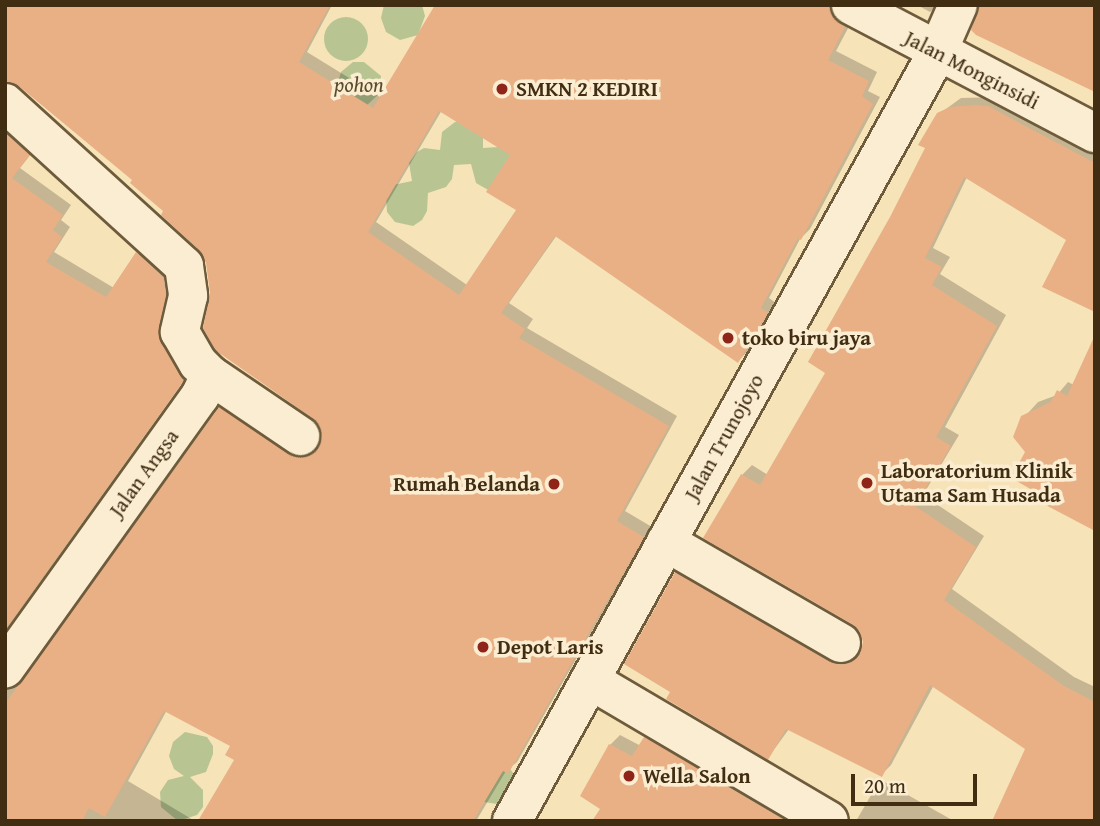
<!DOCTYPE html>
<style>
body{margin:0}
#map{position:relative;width:1100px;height:826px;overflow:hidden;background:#f7e3b8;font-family:"Gentium Book Plus",serif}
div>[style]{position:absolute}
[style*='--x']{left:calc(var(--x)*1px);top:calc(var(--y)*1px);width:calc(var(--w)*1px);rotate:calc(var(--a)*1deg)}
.green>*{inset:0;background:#b8c592}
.round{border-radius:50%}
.shadow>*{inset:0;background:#0003}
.building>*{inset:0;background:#e9b085}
.roads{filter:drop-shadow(2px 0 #6e5b3c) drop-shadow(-2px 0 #6e5b3c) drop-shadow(0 2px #6e5b3c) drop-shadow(0 -2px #6e5b3c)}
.street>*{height:38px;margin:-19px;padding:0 19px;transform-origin:19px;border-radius:19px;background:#faedd1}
.secondary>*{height:38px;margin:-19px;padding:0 19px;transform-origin:19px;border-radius:19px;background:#faedd1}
.dots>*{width:19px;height:19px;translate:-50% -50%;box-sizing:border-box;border:4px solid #faedd1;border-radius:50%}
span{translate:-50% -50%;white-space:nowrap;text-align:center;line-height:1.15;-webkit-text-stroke:7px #faedd1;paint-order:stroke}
.street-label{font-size:21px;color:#412e12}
.park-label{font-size:21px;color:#594c2c;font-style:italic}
.poi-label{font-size:21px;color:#412e12;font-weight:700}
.left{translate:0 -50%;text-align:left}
.right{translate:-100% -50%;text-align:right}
.frame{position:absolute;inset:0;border:7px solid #412e12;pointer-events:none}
.scale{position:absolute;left:851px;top:774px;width:126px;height:32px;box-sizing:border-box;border:4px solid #412e12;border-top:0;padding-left:9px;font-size:21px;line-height:24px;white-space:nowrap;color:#412e12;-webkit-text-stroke:5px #faedd1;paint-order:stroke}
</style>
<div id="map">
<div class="green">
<i style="clip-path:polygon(384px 5px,422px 5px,425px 16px,418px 35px,400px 40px,386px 32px,381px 18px)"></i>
<i class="round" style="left:324px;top:17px;width:44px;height:44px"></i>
<i style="clip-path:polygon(353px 62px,364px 62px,381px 76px,380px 93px,365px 107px,337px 86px,341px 72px)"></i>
<i style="clip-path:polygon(455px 122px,466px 122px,483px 135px,483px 148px,498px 147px,509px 151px,514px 160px,490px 191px,476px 183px,471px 164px,454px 165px,452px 179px,446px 187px,428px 193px,427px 211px,422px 220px,413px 226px,395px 222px,387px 212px,386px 196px,393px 185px,412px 181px,409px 163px,417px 152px,424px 148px,440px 150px,442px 132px)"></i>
<i style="clip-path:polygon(185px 732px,207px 737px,213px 746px,213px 754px,206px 772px,190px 777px,203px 790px,203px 807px,197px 815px,178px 821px,161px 807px,160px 792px,168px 780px,184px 776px,174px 769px,169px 756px,173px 742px)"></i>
<i style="clip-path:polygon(507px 765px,513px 773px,514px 781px,507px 799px,497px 804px,484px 802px,446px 779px)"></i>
</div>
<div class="shadow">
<i style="clip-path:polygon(evenodd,5px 5px,332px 5px,307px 52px,380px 97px,437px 5px,841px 5px,854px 17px,836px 51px,877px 72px,868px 91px,880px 97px,810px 229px,800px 239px,769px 298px,776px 303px,748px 351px,738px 361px,557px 235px,509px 303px,533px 319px,527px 328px,677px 416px,625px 511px,652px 527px,517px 762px,506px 771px,476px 821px,198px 821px,237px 760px,232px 746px,167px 710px,128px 781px,195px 821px,5px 818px,5px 678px,14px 681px,26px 679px,220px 408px,229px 399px,308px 449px,320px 447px,324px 437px,321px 425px,211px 293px,207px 263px,200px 249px,135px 180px,5px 5px,442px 110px,512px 154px,519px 209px,467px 285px,376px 222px,442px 110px)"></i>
<i style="clip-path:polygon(917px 5px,937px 5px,930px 12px)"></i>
<i style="clip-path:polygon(999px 97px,1093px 148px,1091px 152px,1095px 154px,1095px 310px,1069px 239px,967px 177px,933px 248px,950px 257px,940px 274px,1006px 315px,945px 427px,959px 435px,923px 495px,984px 536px,952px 589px,1074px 677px,1095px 687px,1095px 821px,1027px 748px,934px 685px,891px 765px,881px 775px,789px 729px,768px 758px,673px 691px,676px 573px,686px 564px,851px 656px,862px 653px,865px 642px,862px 632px,742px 475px,752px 465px,768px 475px,828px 372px,891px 218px,928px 148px,939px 114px,961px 98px)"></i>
<i style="clip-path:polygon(5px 115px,38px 145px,20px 168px,71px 205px,61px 220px,70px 227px,54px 252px,114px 288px,146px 244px,172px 267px,192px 369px,5px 631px)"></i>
<i style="clip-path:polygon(1068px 382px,1074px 385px,1043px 494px,1019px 423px,1038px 402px,1057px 395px)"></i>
<i style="clip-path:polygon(655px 728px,812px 821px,598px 821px,602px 808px,610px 745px,620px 735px,641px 746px)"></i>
<i style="clip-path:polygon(883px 781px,954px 821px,856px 821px,874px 790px)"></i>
</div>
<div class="building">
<i style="clip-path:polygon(evenodd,5px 5px,330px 5px,299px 62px,373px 108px,435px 5px,829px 5px,833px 17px,845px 27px,828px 60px,869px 81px,862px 96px,873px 104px,801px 240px,798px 238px,761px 308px,768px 313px,738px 363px,555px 236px,501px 313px,525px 329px,519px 338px,669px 426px,617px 521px,644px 537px,508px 774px,503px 771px,473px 821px,198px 821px,234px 760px,225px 755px,230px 746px,164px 711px,105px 817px,89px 808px,82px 821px,5px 821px,5px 704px,219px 407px,298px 458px,309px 456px,318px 449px,322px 437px,319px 426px,312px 418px,215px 350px,203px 328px,210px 293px,206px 263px,199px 250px,161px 215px,163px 211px,130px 183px,132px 180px,20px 87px,5px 82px,5px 5px,439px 111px,510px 155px,486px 192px,516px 210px,459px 295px,368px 232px,439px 111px)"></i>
<i style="clip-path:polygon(979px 5px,1095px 5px,1095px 92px,976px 35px,971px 30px)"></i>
<i style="clip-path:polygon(975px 105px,988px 106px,1095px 163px,1095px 312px,1042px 287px,1066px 240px,964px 177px,925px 258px,942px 267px,932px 285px,997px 326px,936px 437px,951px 446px,915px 506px,976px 547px,944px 600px,1064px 686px,1095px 702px,1095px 821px,992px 821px,1025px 749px,930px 685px,882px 777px,786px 729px,768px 760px,666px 699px,670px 692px,624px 664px,675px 572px,830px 662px,842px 665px,851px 662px,860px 654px,863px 642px,860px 632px,852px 624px,703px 538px,741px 474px,760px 485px,825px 373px,808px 362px,890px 217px,925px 148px,918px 145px,937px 113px,950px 107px)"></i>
<i style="clip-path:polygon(5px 133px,30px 155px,12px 178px,63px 215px,53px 230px,62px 237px,46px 262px,106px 297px,136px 252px,163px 277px,166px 295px,159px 327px,161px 342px,184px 380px,5px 630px)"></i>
<i style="clip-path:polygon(1095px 335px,1095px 531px,1038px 501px,1041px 495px,1011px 478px,1025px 452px,1013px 437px,1021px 416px,1051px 402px,1057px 390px,1067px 396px)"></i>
<i style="clip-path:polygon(644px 737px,786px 821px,592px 821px,600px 809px,580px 796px,609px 744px,632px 756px)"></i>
</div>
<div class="roads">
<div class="street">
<i style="--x:5;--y:103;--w:242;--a:42.3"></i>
<i style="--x:184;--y:266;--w:30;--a:82"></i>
<i style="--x:188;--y:296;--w:37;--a:103"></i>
<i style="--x:180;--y:332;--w:36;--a:60"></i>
<i style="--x:198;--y:363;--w:17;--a:45"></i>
<i style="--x:210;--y:375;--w:23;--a:115"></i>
<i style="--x:200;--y:396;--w:335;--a:125.6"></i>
<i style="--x:210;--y:375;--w:109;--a:34.1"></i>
<i style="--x:666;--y:542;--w:202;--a:30"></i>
<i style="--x:590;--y:680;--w:277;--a:30.5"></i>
</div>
<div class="secondary">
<i style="--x:851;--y:5;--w:276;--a:27.7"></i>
<i style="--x:512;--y:821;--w:878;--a:-61.04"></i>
<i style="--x:937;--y:53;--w:52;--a:-66.4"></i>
</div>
</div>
<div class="dots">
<i style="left:502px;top:89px;background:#8f2418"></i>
<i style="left:728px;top:338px;background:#8f2418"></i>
<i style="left:867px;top:483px;background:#8f2418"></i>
<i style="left:554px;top:484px;background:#8f2418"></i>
<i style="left:483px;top:647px;background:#8f2418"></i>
<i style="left:629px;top:776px;background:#8f2418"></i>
</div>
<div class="street-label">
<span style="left:972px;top:70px;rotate:27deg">Jalan Monginsidi</span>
<span style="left:724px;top:437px;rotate:-61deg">Jalan Trunojoyo</span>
<span style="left:144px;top:473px;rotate:-54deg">Jalan Angsa</span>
</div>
<div class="park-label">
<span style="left:359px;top:85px">pohon</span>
</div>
<div class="poi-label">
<span class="left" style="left:516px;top:89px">SMKN 2 KEDIRI</span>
<span class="left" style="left:742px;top:338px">toko biru jaya</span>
<span class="left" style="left:881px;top:483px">Laboratorium Klinik<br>Utama Sam Husada</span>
<span class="right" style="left:540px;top:484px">Rumah Belanda</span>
<span class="left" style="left:497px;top:647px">Depot Laris</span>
<span class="left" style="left:643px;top:776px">Wella Salon</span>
</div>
<div class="frame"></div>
<div class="scale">20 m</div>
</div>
